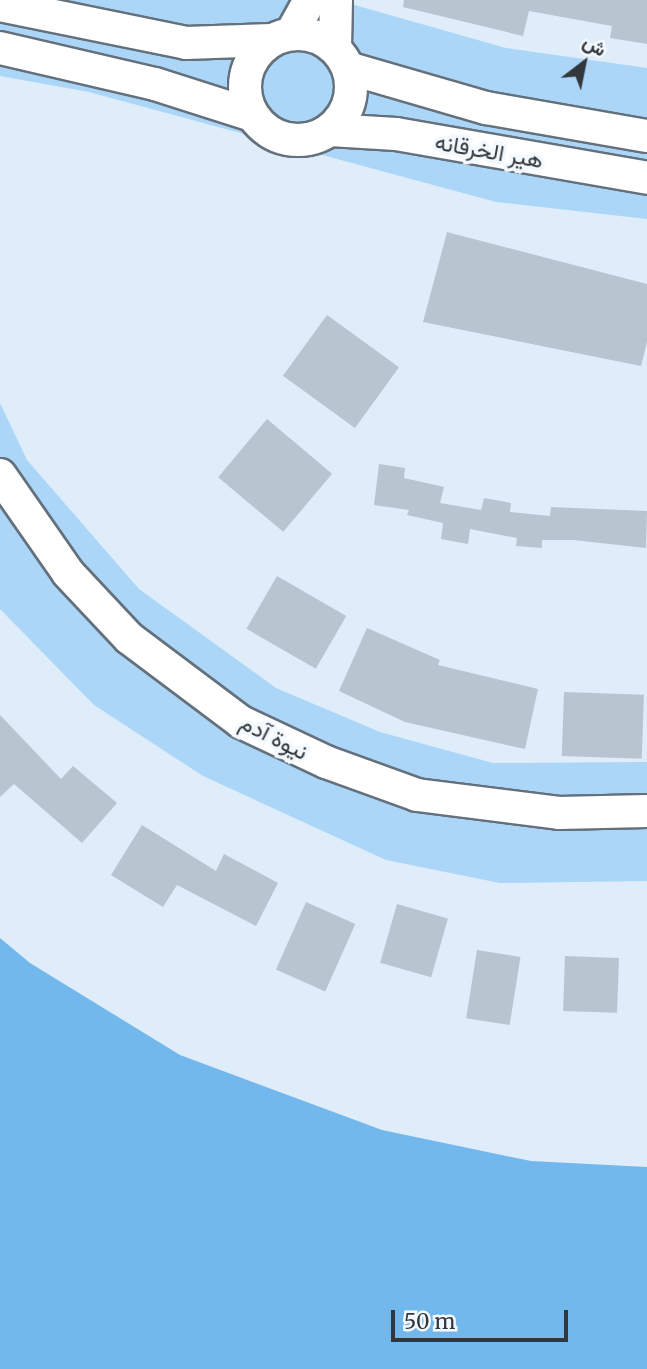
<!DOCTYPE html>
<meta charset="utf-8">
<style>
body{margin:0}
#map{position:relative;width:647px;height:1369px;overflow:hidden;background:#deedf9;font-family:Merriweather,Vazirmatn,serif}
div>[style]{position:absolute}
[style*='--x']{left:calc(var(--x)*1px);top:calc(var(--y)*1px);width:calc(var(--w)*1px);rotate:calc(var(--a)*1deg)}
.green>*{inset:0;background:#abd6f8}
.water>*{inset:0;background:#73b8ec}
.building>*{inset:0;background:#b7c5d1;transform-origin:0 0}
.roads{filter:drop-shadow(2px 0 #64717c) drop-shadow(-2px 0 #64717c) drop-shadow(0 2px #64717c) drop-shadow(0 -2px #64717c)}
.minor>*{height:32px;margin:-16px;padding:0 16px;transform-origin:16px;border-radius:16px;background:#fff}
.minor>.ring{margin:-16px;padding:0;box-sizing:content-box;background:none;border:32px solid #fff;border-radius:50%}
span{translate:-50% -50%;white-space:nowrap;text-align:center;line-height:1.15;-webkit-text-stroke:7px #f3f9fe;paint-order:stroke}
.street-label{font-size:23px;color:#31373b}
.north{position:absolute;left:549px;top:28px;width:70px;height:70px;-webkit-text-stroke:5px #f3f9fe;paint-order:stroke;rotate:32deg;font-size:19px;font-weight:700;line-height:28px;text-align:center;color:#31373b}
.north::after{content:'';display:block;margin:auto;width:24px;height:32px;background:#31373b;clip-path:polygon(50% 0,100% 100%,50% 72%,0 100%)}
.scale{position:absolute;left:391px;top:1310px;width:177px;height:32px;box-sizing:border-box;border:4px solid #31373b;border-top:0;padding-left:9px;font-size:21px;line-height:24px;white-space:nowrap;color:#31373b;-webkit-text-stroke:5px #f3f9fe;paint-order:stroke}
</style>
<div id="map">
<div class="green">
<i style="clip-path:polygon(0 0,337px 0,506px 48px,647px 68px,647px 219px,496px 202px,89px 92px,0 76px)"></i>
<i style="clip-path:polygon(0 403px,27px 460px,139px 589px,276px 688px,380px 732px,493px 763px,647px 762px,647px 881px,500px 883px,386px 860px,203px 776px,94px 705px,0 609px)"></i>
</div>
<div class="water">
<i style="clip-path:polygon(0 938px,30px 963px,180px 1055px,382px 1130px,531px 1161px,647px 1167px,647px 1369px,0 1369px)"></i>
</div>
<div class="building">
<i style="clip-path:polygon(404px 0,647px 0,647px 44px,610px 38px,612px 26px,529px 11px,523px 36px,403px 7px)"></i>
<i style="clip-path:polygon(447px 232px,647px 284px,647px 342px,641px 366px,423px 322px)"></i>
<i style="left:327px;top:315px;width:89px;height:75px;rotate:36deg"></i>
<i style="left:267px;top:419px;width:85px;height:76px;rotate:40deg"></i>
<i style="clip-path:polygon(379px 464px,405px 468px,404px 478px,444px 487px,440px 503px,481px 510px,484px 498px,511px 503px,510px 512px,550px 516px,551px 507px,647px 511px,646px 548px,573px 540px,542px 540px,542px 548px,516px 546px,517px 538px,470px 529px,468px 544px,441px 539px,443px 523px,407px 515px,409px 510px,374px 505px)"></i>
<i style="left:277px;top:576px;width:80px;height:61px;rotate:30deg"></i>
<i style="clip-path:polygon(367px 628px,440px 660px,438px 665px,538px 689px,525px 749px,405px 722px,339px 691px)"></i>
<i style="left:564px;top:692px;width:80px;height:64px;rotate:2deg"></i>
<i style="clip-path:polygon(0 715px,61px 779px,73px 766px,117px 803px,82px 843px,14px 784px,0 797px)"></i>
<i style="clip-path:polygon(142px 825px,216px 871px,224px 854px,278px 883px,256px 926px,177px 885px,163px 907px,111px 875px)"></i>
<i style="left:306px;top:902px;width:54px;height:74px;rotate:24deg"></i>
<i style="left:397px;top:904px;width:53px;height:61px;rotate:16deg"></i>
<i style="left:477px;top:950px;width:44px;height:69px;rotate:9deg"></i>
<i style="left:565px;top:956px;width:54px;height:55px;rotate:2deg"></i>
</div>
<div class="roads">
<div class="minor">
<i style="--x:0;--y:5;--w:190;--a:11.5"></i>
<i style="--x:186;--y:43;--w:85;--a:-2"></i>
<i class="ring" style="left:245px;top:34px;width:74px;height:74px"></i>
<i style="--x:291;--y:34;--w:39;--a:-61"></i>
<i style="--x:0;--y:48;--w:159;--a:13.1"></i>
<i style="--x:155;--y:84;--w:102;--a:17.7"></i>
<i style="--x:335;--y:48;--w:48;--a:-88.8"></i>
<i style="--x:348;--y:68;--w:144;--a:16.2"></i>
<i style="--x:486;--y:108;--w:163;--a:9.9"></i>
<i style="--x:330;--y:130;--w:66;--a:3.5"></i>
<i style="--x:396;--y:134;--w:255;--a:9.9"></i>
<i style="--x:0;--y:475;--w:119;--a:55.2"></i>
<i style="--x:68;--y:573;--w:89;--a:46.8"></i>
<i style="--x:129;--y:638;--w:140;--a:36.9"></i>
<i style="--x:241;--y:722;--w:94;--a:25.2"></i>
<i style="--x:326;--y:762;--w:97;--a:19.9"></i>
<i style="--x:417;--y:795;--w:143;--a:7.2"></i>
<i style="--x:559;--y:813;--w:88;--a:-1.3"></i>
</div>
</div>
<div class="street-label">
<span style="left:489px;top:151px;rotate:10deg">هير الخرقانه</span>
<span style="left:274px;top:737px;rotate:27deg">نيوة آدم</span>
</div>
<div class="north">ش</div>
<div class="scale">50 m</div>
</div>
